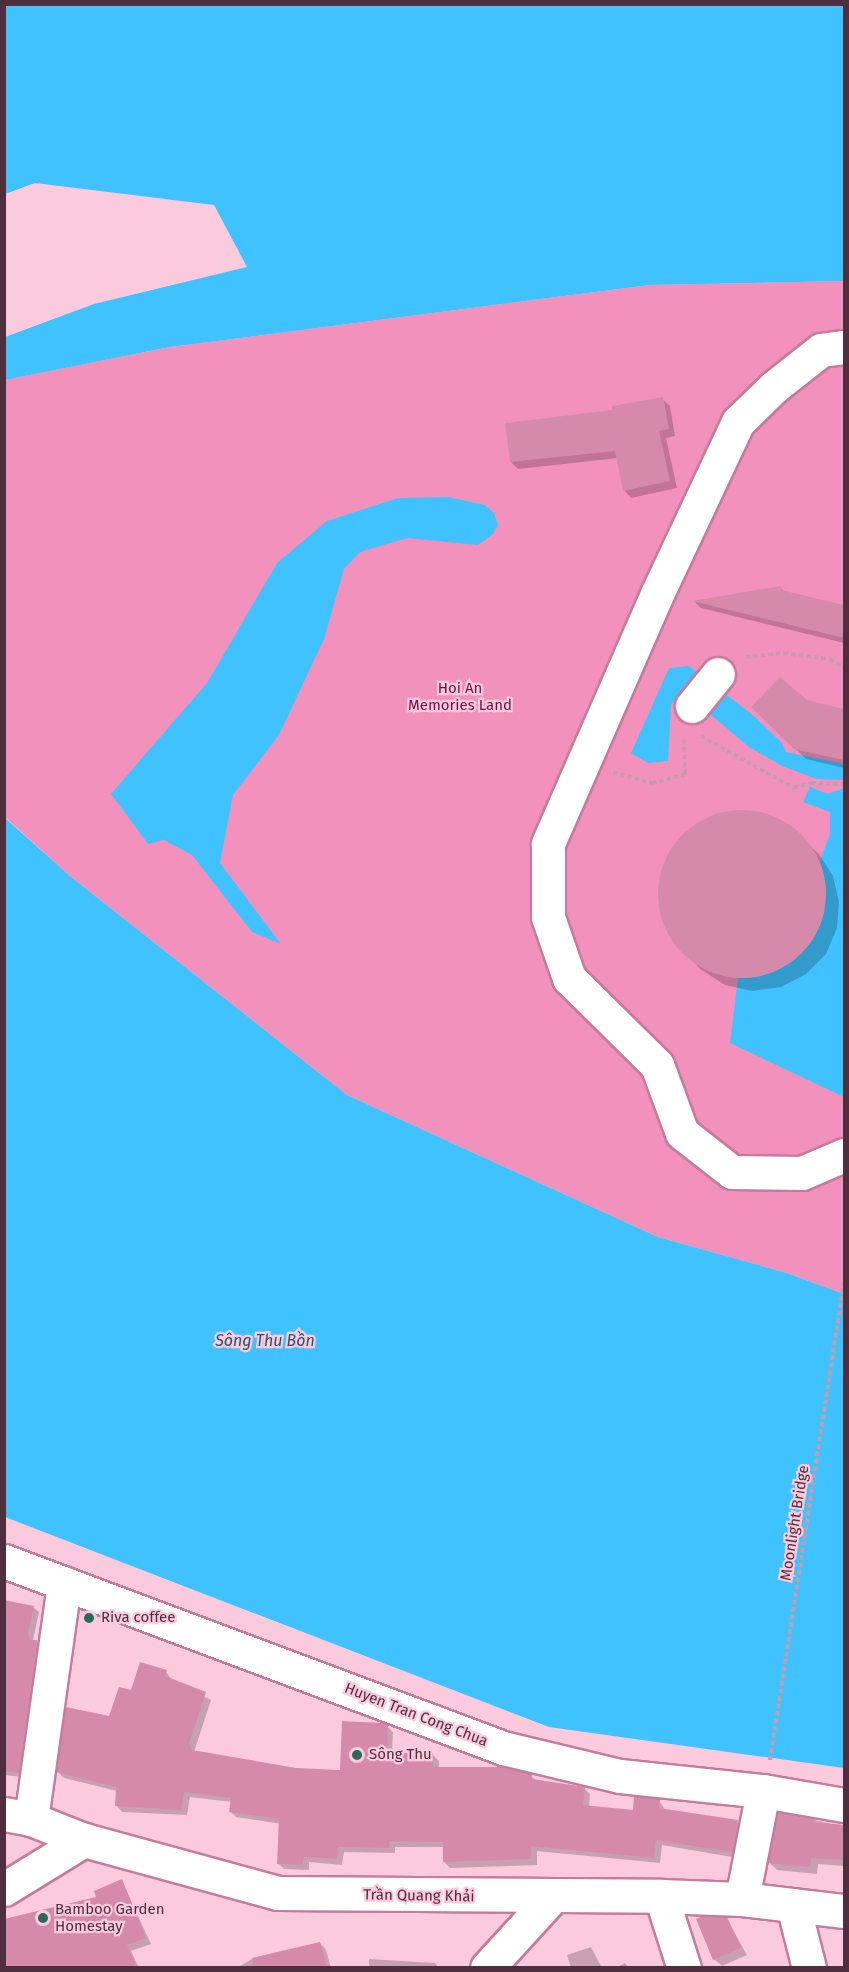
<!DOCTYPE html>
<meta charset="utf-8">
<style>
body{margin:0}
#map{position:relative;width:849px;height:1972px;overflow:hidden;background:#fbcadd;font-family:"Fira Sans",sans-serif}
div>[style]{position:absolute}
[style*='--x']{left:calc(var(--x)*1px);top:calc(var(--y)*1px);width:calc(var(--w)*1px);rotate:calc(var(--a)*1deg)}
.green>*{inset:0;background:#f292bc}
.water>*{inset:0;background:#40c2fe}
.shadow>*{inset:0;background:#0003}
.building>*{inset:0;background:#d68aaa}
.round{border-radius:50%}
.path>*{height:4px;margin-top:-2px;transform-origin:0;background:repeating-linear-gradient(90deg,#c69bac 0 4.5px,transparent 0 7.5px)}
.roads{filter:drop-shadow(2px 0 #c67b9b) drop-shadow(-2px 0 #c67b9b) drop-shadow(0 2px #c67b9b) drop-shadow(0 -2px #c67b9b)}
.minor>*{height:33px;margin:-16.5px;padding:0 16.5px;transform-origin:16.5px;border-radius:16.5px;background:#fff}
.dots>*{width:16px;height:16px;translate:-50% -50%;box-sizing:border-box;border:3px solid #fbcadd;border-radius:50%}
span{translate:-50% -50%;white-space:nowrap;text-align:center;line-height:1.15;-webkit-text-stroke:4.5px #fbcadd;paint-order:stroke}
.park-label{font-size:15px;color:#6e0f43}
.street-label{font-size:15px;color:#4f2f3d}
.poi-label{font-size:15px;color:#4f2f3d}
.left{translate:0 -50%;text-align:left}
.water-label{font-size:16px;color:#22556e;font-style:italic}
.frame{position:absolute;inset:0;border:6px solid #4f2f3d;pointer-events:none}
</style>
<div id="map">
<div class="green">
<i style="clip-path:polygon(844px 281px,844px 1294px,787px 1273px,658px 1237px,347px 1095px,70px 876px,5px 817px,4px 380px,170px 347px,650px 285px)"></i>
</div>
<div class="water">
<i style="clip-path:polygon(5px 4px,844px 5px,844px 281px,650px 285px,170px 347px,5px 380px,5px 337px,94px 304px,247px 267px,214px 205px,35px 183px,5px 194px)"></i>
<i style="clip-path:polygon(448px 497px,485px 505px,494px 513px,498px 525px,493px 534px,478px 545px,407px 538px,360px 552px,344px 569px,324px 639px,279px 735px,233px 795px,220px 863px,281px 944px,252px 932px,192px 855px,164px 840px,148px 844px,111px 794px,207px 683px,277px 563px,327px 521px,398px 498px)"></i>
<i style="clip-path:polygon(689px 666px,754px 716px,782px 743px,786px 752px,844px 764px,844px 780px,817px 779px,782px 766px,749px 747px,686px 694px,671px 704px,668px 761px,648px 763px,631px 753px,669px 668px)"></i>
<i style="clip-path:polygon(810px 787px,828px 794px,844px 788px,844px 1097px,730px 1043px,738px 978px,767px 974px,792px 961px,812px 940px,824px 914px,826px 887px,820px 861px,830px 834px,830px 812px,803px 802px)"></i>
<i style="clip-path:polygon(4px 817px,70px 876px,347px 1095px,658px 1237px,787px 1273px,844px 1294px,844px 1768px,549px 1727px,5px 1517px)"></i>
</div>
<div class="shadow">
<i style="clip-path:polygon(662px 399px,670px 406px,675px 436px,666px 438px,677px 488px,631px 498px,624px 490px,618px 458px,518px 469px,511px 462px,614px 411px)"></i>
<i style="clip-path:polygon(780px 588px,785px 592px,844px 607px,844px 643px,701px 608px,695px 602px)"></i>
<i style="clip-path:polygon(806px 701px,844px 710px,844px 768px,806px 759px,753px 707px)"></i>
<i style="clip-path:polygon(733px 812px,759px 813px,784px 823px,819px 854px,833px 876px,839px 902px,837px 928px,826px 954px,806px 974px,781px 987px,752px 991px,725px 985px,700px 969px,668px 933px,660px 906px,660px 878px,669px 853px,685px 832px,708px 818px)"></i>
<i style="clip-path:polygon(4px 1601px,33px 1607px,39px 1612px,33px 1640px,42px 1647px,23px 1777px,4px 1775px)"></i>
<i style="clip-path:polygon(166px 1672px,172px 1680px,211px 1700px,194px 1752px,296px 1769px,341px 1772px,387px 1726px,393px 1732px,392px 1754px,433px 1755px,439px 1761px,439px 1769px,531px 1776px,537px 1781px,584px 1788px,590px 1794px,589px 1807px,634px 1812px,659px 1800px,665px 1810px,737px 1822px,744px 1828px,738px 1858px,662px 1845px,660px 1863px,537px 1851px,537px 1865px,450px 1868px,444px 1862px,444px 1847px,395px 1847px,395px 1853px,344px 1852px,342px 1865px,309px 1862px,309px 1870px,284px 1869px,278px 1863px,281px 1824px,236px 1817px,230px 1811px,232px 1802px,190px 1797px,187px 1815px,122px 1812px,116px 1805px,117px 1791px,64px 1778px,58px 1772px,132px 1692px)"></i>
<i style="clip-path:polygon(814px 1820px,844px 1827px,844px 1866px,818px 1864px,817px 1874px,777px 1870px,770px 1863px)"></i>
<i style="clip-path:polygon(123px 1884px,151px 1944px,131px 1951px,139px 1968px,4px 1968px)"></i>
<i style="clip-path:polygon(727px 1919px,747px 1955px,722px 1966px,714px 1959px)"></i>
<i style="clip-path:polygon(320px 1943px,326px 1950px,331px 1968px,301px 1968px)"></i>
<i style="clip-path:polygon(591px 1947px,602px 1968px,571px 1968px,567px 1955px)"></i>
<i style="clip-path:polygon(252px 1959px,259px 1968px,237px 1968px)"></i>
<i style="clip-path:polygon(369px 1959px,435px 1963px,439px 1968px,369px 1968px)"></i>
<i style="clip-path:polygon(625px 1963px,629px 1968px,615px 1968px)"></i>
</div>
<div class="building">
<i style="clip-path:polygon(663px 397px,669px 429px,659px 431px,670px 481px,623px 491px,615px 451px,510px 462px,505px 423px,612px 410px,612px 406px)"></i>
<i style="clip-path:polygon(781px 586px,781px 590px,844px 605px,844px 638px,692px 601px)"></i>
<i style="clip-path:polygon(780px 677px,807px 700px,844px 709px,844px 760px,794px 749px,751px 707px)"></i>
<i class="round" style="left:658px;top:810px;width:168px;height:168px"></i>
<i style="clip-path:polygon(4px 1600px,34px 1606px,28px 1633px,30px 1640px,37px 1640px,19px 1773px,4px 1771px)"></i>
<i style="clip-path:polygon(140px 1662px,167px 1670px,165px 1676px,206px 1692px,189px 1744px,192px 1750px,296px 1768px,340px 1770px,342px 1721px,382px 1723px,388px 1725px,387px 1753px,433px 1753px,433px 1767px,503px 1767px,532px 1774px,532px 1779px,585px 1787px,583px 1805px,633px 1810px,634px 1796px,660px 1799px,659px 1808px,738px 1820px,732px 1852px,656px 1840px,654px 1858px,531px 1846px,531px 1859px,443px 1862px,443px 1842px,390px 1841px,389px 1848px,338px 1847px,337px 1859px,304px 1857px,303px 1865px,277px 1864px,279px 1819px,229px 1812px,231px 1798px,184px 1792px,181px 1810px,115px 1806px,116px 1787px,56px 1772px,66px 1707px,109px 1716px,119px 1687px,131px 1690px)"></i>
<i style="clip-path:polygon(778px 1813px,814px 1819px,814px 1822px,844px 1825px,844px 1860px,811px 1858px,810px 1867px,768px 1863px)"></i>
<i style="clip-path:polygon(122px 1879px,146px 1938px,127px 1945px,137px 1968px,4px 1968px,4px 1919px,96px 1897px,94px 1891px)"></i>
<i style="clip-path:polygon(703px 1916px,727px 1917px,741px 1948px,713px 1960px,696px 1919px)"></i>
<i style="clip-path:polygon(320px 1942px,327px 1968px,253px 1968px,252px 1958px)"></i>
</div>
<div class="path">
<i style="--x:746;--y:657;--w:38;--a:-6"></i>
<i style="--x:784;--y:653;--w:46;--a:7.4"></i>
<i style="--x:830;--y:659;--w:16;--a:30"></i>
<i style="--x:701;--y:736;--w:107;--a:29.2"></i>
<i style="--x:794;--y:788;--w:18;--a:-16"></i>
<i style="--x:811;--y:783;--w:33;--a:2"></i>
<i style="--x:613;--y:772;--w:41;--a:15.8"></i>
<i style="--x:652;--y:783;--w:34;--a:-15"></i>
<i style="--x:685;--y:774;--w:37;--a:-92"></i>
<i style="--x:770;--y:1760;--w:482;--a:-81.2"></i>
</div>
<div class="roads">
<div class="minor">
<i style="--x:844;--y:347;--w:23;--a:173"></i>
<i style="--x:821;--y:350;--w:60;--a:141.8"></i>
<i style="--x:774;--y:387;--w:50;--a:135.8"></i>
<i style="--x:738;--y:422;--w:190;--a:115.2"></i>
<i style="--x:657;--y:594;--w:273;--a:113.6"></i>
<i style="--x:548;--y:844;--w:73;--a:90"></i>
<i style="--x:548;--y:917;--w:65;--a:71"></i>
<i style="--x:569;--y:978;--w:124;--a:44.7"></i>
<i style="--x:657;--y:1065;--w:72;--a:69.8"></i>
<i style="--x:682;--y:1133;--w:63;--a:38"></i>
<i style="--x:732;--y:1172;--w:70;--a:0.8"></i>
<i style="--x:802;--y:1173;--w:46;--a:-23.2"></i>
<i style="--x:692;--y:706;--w:41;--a:-50.9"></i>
<i style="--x:4;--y:1561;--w:533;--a:20.54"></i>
<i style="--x:503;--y:1748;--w:120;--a:13.5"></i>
<i style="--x:620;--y:1776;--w:144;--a:6"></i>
<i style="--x:763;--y:1791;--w:82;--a:9.8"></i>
<i style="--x:4;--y:1814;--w:27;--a:10"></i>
<i style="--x:31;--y:1819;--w:57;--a:21.6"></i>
<i style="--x:84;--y:1840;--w:201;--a:15.3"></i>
<i style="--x:278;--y:1893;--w:383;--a:0.4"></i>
<i style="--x:661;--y:1896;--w:81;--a:2.1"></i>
<i style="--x:742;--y:1899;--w:103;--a:6.7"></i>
<i style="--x:31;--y:1819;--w:238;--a:-82"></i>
<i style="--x:4;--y:1889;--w:94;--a:-31.5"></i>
<i style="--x:661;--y:1896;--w:76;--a:72.3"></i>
<i style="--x:742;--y:1899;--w:110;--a:-79"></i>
<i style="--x:793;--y:1905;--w:65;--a:75.7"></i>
<i style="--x:487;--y:1968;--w:95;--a:-47.6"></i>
</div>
</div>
<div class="dots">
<i style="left:89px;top:1618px;background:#286958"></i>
<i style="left:357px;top:1755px;background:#286958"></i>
<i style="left:43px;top:1918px;background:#286958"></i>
</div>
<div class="park-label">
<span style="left:460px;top:697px">Hoi An<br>Memories Land</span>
</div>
<div class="street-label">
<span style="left:795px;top:1523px;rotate:-81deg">Moonlight Bridge</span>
<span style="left:416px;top:1715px;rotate:21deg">Huyen Tran Cong Chua</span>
<span style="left:419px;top:1896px;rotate:1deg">Trần Quang Khải</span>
</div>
<div class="poi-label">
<span class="left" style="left:101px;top:1618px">Riva coffee</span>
<span class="left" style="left:369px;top:1755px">Sông Thu</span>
<span class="left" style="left:55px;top:1918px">Bamboo Garden<br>Homestay</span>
</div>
<div class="water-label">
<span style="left:265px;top:1341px">Sông Thu Bồn</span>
</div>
<div class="frame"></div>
</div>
